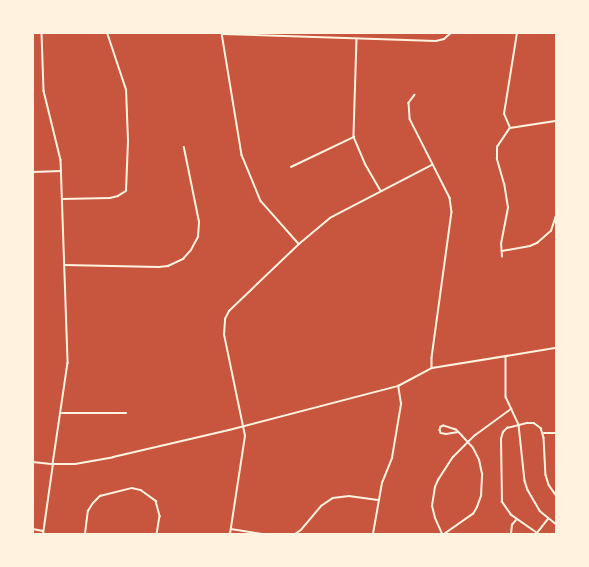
<!DOCTYPE html>
<style>
body{margin:0}
#map{position:relative;width:589px;height:567px;overflow:hidden;background:#c8553d;font-family:"Source Sans 3",sans-serif}
div>[style]{position:absolute}
[style*='--x']{left:calc(var(--x)*1px);top:calc(var(--y)*1px);width:calc(var(--w)*1px);rotate:calc(var(--a)*1deg)}
.minor>*{height:1.5px;margin:-0.75px;padding:0 0.75px;transform-origin:0.75px;border-radius:0.75px;background:#fff3e0}
.tertiary>*{height:1.5px;margin:-0.75px;padding:0 0.75px;transform-origin:0.75px;border-radius:0.75px;background:#fff3e0}
.secondary>*{height:2px;margin:-1px;padding:0 1px;transform-origin:1px;border-radius:1px;background:#fff3e0}
span{translate:-50% -50%;white-space:nowrap;text-align:center;line-height:1.15;-webkit-text-stroke:3.5px #fff3e0;paint-order:stroke}
.frame{position:absolute;inset:0;border:34px solid #fff3e0;pointer-events:none}
</style>
<div id="map">
<div class="minor">
<i style="--x:42;--y:33;--w:58;--a:88"></i>
<i style="--x:44;--y:91;--w:71;--a:76.2"></i>
<i style="--x:61;--y:160;--w:203;--a:88"></i>
<i style="--x:68;--y:363;--w:102;--a:98.4"></i>
<i style="--x:222;--y:33;--w:124;--a:80.7"></i>
<i style="--x:242;--y:155;--w:50;--a:67.6"></i>
<i style="--x:261;--y:201;--w:57;--a:48.5"></i>
<i style="--x:223;--y:34;--w:213;--a:1.9"></i>
<i style="--x:436;--y:41;--w:8;--a:-14"></i>
<i style="--x:444;--y:39;--w:9;--a:-41"></i>
<i style="--x:357;--y:39;--w:98;--a:91.8"></i>
<i style="--x:354;--y:137;--w:30;--a:67"></i>
<i style="--x:366;--y:165;--w:30;--a:60"></i>
<i style="--x:415;--y:95;--w:10;--a:127"></i>
<i style="--x:409;--y:103;--w:16;--a:86"></i>
<i style="--x:410;--y:119;--w:89;--a:63.1"></i>
<i style="--x:450;--y:198;--w:14;--a:82"></i>
<i style="--x:452;--y:212;--w:147;--a:97.8"></i>
<i style="--x:432;--y:358;--w:10;--a:90"></i>
<i style="--x:510;--y:128;--w:15;--a:-113"></i>
<i style="--x:504;--y:114;--w:82;--a:-80.9"></i>
<i style="--x:291;--y:167;--w:70;--a:-25.5"></i>
<i style="--x:33;--y:172;--w:28;--a:-2"></i>
<i style="--x:62;--y:199;--w:48;--a:-1.2"></i>
<i style="--x:110;--y:198;--w:8;--a:-14"></i>
<i style="--x:118;--y:196;--w:9;--a:-32"></i>
<i style="--x:126;--y:191;--w:50;--a:-87.7"></i>
<i style="--x:128;--y:141;--w:51;--a:-92.2"></i>
<i style="--x:126;--y:90;--w:60;--a:-108.4"></i>
<i style="--x:502;--y:251;--w:28;--a:-10"></i>
<i style="--x:530;--y:246;--w:8;--a:-23"></i>
<i style="--x:537;--y:243;--w:18;--a:-41"></i>
<i style="--x:551;--y:231;--w:16;--a:-72"></i>
<i style="--x:502;--y:257;--w:13;--a:-94"></i>
<i style="--x:501;--y:244;--w:37;--a:-79"></i>
<i style="--x:508;--y:208;--w:24;--a:-99"></i>
<i style="--x:504;--y:184;--w:26;--a:-106"></i>
<i style="--x:497;--y:159;--w:12;--a:-90"></i>
<i style="--x:497;--y:147;--w:23;--a:-56"></i>
<i style="--x:510;--y:128;--w:47;--a:-8.7"></i>
<i style="--x:65;--y:265;--w:94;--a:1.2"></i>
<i style="--x:159;--y:267;--w:9;--a:-6"></i>
<i style="--x:168;--y:266;--w:17;--a:-25"></i>
<i style="--x:183;--y:259;--w:12;--a:-48"></i>
<i style="--x:191;--y:250;--w:15;--a:-62"></i>
<i style="--x:198;--y:237;--w:15;--a:-86"></i>
<i style="--x:199;--y:222;--w:76;--a:-101.5"></i>
<i style="--x:506;--y:357;--w:40;--a:90"></i>
<i style="--x:506;--y:397;--w:31;--a:65"></i>
<i style="--x:519;--y:425;--w:56;--a:83.9"></i>
<i style="--x:525;--y:481;--w:9;--a:72"></i>
<i style="--x:528;--y:490;--w:24;--a:60"></i>
<i style="--x:540;--y:511;--w:21;--a:39"></i>
<i style="--x:62;--y:413;--w:64;--a:0"></i>
<i style="--x:544;--y:433;--w:12;--a:0"></i>
<i style="--x:33;--y:529;--w:10;--a:11"></i>
<i style="--x:231;--y:529;--w:33;--a:9"></i>
<i style="--x:537;--y:533;--w:18;--a:-52"></i>
<i style="--x:85;--y:534;--w:23;--a:-83"></i>
<i style="--x:88;--y:511;--w:9;--a:-58"></i>
<i style="--x:93;--y:503;--w:10;--a:-45"></i>
<i style="--x:100;--y:496;--w:33;--a:-14"></i>
<i style="--x:132;--y:488;--w:9;--a:13"></i>
<i style="--x:141;--y:490;--w:19;--a:36"></i>
<i style="--x:156;--y:501;--w:16;--a:75"></i>
<i style="--x:160;--y:516;--w:18;--a:99"></i>
<i style="--x:230;--y:534;--w:99;--a:-81.3"></i>
<i style="--x:245;--y:436;--w:103;--a:-101.7"></i>
<i style="--x:224;--y:335;--w:16;--a:-86"></i>
<i style="--x:225;--y:319;--w:9;--a:-63"></i>
<i style="--x:229;--y:311;--w:97;--a:-43.7"></i>
<i style="--x:299;--y:244;--w:40;--a:-40"></i>
<i style="--x:330;--y:218;--w:115;--a:-27.5"></i>
<i style="--x:295;--y:534;--w:7;--a:-34"></i>
<i style="--x:301;--y:530;--w:31;--a:-50"></i>
<i style="--x:321;--y:506;--w:14;--a:-34"></i>
<i style="--x:333;--y:498;--w:16;--a:-7"></i>
<i style="--x:349;--y:496;--w:29;--a:8"></i>
<i style="--x:373;--y:534;--w:52;--a:-80"></i>
<i style="--x:382;--y:483;--w:27;--a:-68"></i>
<i style="--x:392;--y:458;--w:55;--a:-80.5"></i>
<i style="--x:401;--y:404;--w:18;--a:-99"></i>
<i style="--x:442;--y:534;--w:17;--a:-114"></i>
<i style="--x:435;--y:518;--w:12;--a:-104"></i>
<i style="--x:432;--y:506;--w:19;--a:-81"></i>
<i style="--x:435;--y:487;--w:8;--a:-67"></i>
<i style="--x:438;--y:480;--w:27;--a:-57"></i>
<i style="--x:453;--y:457;--w:30;--a:-45"></i>
<i style="--x:474;--y:436;--w:46;--a:-36.1"></i>
<i style="--x:444;--y:534;--w:35;--a:-35"></i>
<i style="--x:473;--y:514;--w:8;--a:-60"></i>
<i style="--x:477;--y:507;--w:12;--a:-70"></i>
<i style="--x:481;--y:496;--w:22;--a:-87"></i>
<i style="--x:482;--y:474;--w:14;--a:-102"></i>
<i style="--x:479;--y:460;--w:13;--a:-117"></i>
<i style="--x:473;--y:448;--w:16;--a:-133"></i>
<i style="--x:462;--y:436;--w:8;--a:-135"></i>
<i style="--x:456;--y:430;--w:13;--a:-162"></i>
<i style="--x:444;--y:426;--w:3;--a:162"></i>
<i style="--x:441;--y:427;--w:3;--a:108"></i>
<i style="--x:440;--y:430;--w:3;--a:72"></i>
<i style="--x:441;--y:433;--w:5;--a:11"></i>
<i style="--x:446;--y:434;--w:12;--a:-9"></i>
<i style="--x:511;--y:534;--w:9;--a:-84"></i>
<i style="--x:512;--y:525;--w:6;--a:-51"></i>
<i style="--x:538;--y:534;--w:33;--a:-145"></i>
<i style="--x:511;--y:515;--w:16;--a:-125"></i>
<i style="--x:502;--y:502;--w:63;--a:-90.9"></i>
<i style="--x:501;--y:439;--w:7;--a:-74"></i>
<i style="--x:503;--y:432;--w:6;--a:-45"></i>
<i style="--x:507;--y:428;--w:21;--a:-14"></i>
<i style="--x:527;--y:423;--w:7;--a:0"></i>
<i style="--x:534;--y:423;--w:9;--a:36"></i>
<i style="--x:541;--y:428;--w:10;--a:73"></i>
<i style="--x:544;--y:438;--w:37;--a:87"></i>
<i style="--x:546;--y:475;--w:10;--a:73"></i>
<i style="--x:549;--y:485;--w:12;--a:55"></i>
</div>
<div class="tertiary">
<i style="--x:33;--y:462;--w:20;--a:6"></i>
</div>
<div class="secondary">
<i style="--x:43;--y:534;--w:71;--a:-81.9"></i>
<i style="--x:53;--y:464;--w:22;--a:0"></i>
<i style="--x:75;--y:464;--w:39;--a:-10"></i>
<i style="--x:113;--y:457;--w:119;--a:-13.1"></i>
<i style="--x:229;--y:430;--w:175;--a:-14.6"></i>
<i style="--x:398;--y:386;--w:38;--a:-28"></i>
<i style="--x:432;--y:368;--w:126;--a:-9.2"></i>
</div>
<div class="frame"></div>
</div>
